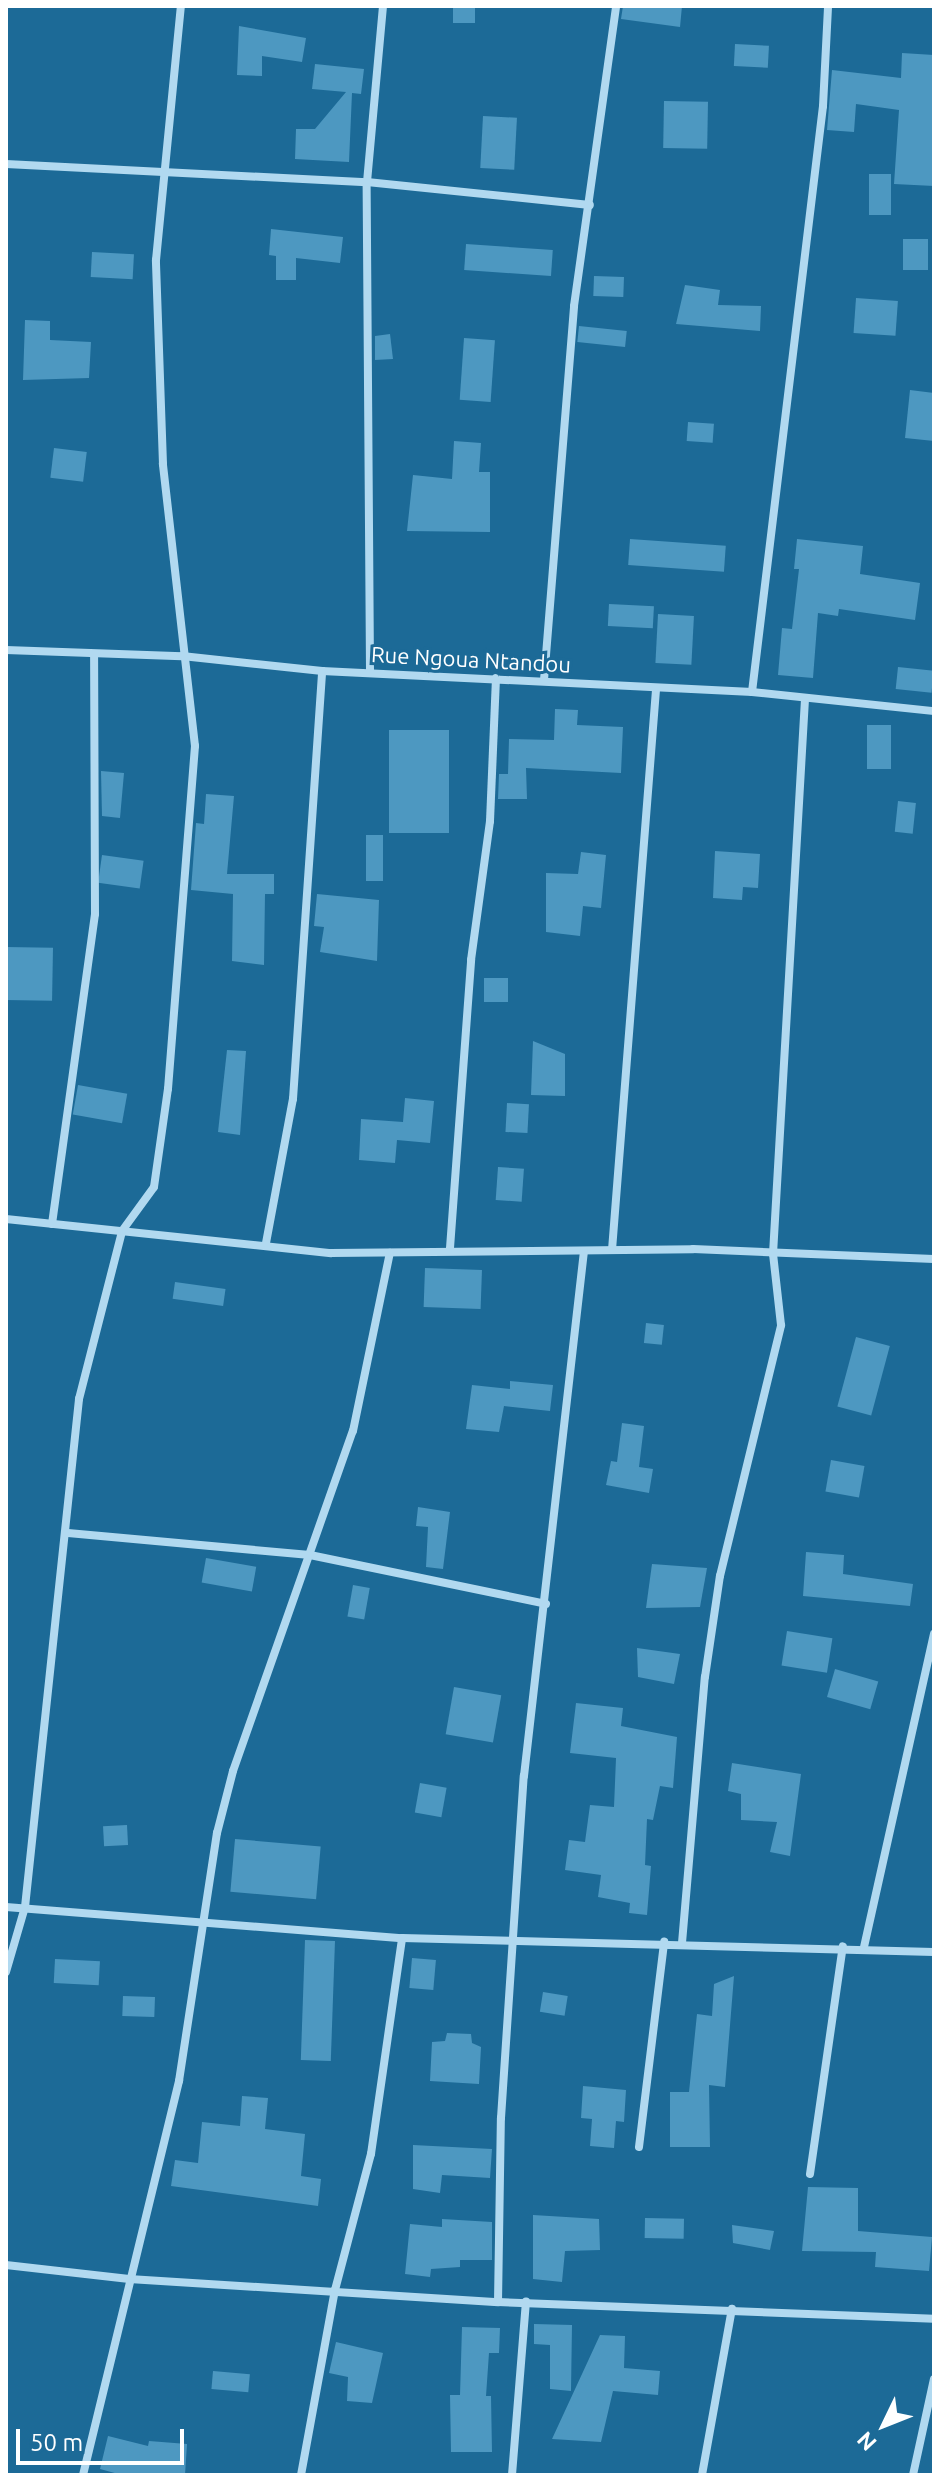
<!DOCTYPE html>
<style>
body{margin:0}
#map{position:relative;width:940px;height:2481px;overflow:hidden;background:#1c6a97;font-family:Ubuntu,sans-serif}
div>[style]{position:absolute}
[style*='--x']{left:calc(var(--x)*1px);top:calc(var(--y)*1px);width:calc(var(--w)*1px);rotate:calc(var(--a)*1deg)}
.building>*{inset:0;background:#4d98c1;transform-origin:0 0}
.minor>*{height:8px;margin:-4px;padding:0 4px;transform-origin:4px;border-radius:4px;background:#b1d9f0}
span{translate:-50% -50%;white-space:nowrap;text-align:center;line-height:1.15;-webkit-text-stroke:6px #1c6a97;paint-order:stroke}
.street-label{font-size:22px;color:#fff}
.frame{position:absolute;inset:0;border:8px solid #fff;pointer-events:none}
.north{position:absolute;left:844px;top:2385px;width:80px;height:80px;-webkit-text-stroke:6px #1c6a97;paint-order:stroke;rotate:227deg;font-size:22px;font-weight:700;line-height:32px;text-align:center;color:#fff}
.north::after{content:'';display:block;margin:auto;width:28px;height:36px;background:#fff;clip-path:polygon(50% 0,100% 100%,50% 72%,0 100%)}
.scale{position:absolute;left:16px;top:2429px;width:168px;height:36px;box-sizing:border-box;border:4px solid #fff;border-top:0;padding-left:10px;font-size:24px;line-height:28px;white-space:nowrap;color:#fff;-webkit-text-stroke:6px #1c6a97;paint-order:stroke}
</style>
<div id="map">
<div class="building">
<i style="left:453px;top:6px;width:22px;height:17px"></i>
<i style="clip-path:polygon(623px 6px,682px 6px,680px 27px,621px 19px)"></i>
<i style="clip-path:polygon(239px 26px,306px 38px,302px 62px,262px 56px,262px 76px,237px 75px)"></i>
<i style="left:735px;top:44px;width:34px;height:22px;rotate:3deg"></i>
<i style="clip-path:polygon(902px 53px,934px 55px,934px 186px,894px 184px,899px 110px,856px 104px,854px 132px,827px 130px,832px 70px,901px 78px)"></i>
<i style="clip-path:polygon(315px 64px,364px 69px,361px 94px,352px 93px,349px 162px,295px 159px,296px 129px,315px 129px,346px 92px,312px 89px)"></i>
<i style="left:664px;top:101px;width:44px;height:47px;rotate:1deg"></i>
<i style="left:483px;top:116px;width:34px;height:52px;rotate:3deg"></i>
<i style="left:869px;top:174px;width:22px;height:41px"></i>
<i style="clip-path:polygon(271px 229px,343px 237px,340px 263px,296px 258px,296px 280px,276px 280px,276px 256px,269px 255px)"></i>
<i style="left:903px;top:239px;width:25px;height:31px"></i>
<i style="left:466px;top:244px;width:87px;height:26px;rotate:4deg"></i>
<i style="left:92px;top:252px;width:42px;height:25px;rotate:3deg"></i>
<i style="left:594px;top:276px;width:30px;height:20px;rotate:2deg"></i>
<i style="clip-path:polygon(685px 285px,720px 290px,718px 305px,761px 306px,760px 331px,676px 324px)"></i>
<i style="left:856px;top:298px;width:42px;height:35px;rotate:4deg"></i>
<i style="clip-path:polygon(25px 320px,50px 321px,50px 340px,91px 342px,89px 378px,23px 380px)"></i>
<i style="left:579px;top:326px;width:48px;height:16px;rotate:6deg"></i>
<i style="clip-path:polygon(390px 334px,393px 359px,375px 360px,375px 336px)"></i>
<i style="left:464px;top:338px;width:31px;height:62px;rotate:4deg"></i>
<i style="clip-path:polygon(910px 390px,934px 393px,934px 441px,905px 438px)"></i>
<i style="left:688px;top:422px;width:26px;height:19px;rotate:4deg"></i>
<i style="clip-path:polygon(454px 441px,481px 443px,479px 472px,490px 472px,490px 532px,407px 531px,413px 475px,452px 479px)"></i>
<i style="left:54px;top:448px;width:33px;height:30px;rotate:7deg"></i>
<i style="left:630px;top:539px;width:96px;height:26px;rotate:4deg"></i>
<i style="clip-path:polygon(797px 539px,863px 546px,860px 574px,920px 583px,915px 620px,839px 609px,838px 616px,818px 613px,813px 678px,778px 675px,782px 628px,792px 629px,799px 569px,794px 569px)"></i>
<i style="left:609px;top:604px;width:45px;height:22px;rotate:3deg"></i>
<i style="left:658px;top:614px;width:36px;height:49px;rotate:3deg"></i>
<i style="left:898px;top:667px;width:36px;height:22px;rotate:6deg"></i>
<i style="clip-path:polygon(555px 709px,578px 710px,577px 725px,623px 727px,621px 773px,526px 768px,527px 799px,498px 799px,499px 774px,508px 774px,509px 739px,554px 740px)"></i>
<i style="left:867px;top:725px;width:24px;height:44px"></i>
<i style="left:389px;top:730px;width:60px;height:103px"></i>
<i style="clip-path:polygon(101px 771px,124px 773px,120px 818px,102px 816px)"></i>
<i style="clip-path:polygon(206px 794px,234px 796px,227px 874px,274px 874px,274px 894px,265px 894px,264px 965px,232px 961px,233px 894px,191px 890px,196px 823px,204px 824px)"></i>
<i style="left:898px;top:801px;width:18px;height:31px;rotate:6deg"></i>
<i style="left:366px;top:835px;width:17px;height:46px"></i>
<i style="clip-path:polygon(715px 851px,760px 854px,758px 888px,743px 887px,742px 900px,713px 898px)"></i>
<i style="clip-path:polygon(581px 852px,606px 855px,601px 908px,583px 906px,580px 936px,546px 932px,546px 873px,578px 874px)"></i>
<i style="left:102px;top:855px;width:42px;height:28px;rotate:8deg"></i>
<i style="clip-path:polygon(317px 894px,379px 900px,377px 961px,320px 952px,324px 927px,314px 926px)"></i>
<i style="left:6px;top:947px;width:47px;height:53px;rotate:1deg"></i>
<i style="left:484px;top:978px;width:24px;height:24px"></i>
<i style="clip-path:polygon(533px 1041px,565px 1054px,565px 1096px,531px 1095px)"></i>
<i style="clip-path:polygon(227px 1050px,246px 1051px,240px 1135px,218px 1132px)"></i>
<i style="left:78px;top:1085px;width:50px;height:30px;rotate:10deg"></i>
<i style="clip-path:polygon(405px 1098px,434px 1101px,430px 1143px,397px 1140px,395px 1163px,359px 1160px,361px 1119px,403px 1122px)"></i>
<i style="left:507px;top:1103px;width:22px;height:29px;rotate:3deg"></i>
<i style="left:498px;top:1167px;width:26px;height:33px;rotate:4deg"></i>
<i style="left:425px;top:1268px;width:57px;height:39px;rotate:2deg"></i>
<i style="left:175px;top:1282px;width:51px;height:17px;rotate:8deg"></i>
<i style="left:646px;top:1323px;width:18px;height:20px;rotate:6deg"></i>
<i style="left:856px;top:1337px;width:35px;height:72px;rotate:15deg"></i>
<i style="clip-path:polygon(510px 1381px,553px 1385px,550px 1411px,504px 1406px,499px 1432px,466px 1429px,472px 1385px,510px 1389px)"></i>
<i style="clip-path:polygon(622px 1423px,644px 1426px,639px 1467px,653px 1469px,649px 1493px,606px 1485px,611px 1461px,617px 1462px)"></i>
<i style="left:831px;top:1460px;width:34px;height:32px;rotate:10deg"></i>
<i style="clip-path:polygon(418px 1507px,450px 1512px,443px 1569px,426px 1567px,428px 1527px,416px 1526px)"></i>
<i style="clip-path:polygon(806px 1552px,844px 1555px,843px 1574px,913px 1584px,910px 1606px,803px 1596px)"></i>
<i style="left:206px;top:1558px;width:51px;height:25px;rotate:10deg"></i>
<i style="clip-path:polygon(652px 1564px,707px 1568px,700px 1607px,646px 1608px)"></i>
<i style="left:353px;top:1585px;width:17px;height:32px;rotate:10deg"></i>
<i style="left:787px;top:1631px;width:46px;height:35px;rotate:9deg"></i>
<i style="clip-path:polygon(637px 1648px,680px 1654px,674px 1684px,638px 1677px)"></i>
<i style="left:835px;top:1669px;width:45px;height:29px;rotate:16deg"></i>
<i style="left:454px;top:1687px;width:48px;height:48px;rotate:10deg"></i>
<i style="clip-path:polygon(576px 1703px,623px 1708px,621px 1726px,677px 1737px,673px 1788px,660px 1786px,653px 1820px,647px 1819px,645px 1865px,651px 1866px,647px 1915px,629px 1913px,630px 1903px,598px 1897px,601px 1875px,565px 1870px,569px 1840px,585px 1842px,590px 1805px,614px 1807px,616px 1758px,570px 1753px)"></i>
<i style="clip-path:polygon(732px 1763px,801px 1774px,790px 1856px,770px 1852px,777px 1822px,741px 1820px,741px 1794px,728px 1791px)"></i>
<i style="left:420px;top:1783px;width:27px;height:30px;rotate:10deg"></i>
<i style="left:127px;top:1825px;width:20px;height:24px;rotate:87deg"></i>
<i style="left:235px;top:1839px;width:86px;height:53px;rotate:5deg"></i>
<i style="left:305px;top:1940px;width:30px;height:120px;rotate:2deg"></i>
<i style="left:412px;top:1958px;width:24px;height:30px;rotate:5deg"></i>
<i style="left:55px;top:1959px;width:45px;height:24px;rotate:3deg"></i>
<i style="clip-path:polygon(734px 1976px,725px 2087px,709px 2085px,710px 2147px,670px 2147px,670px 2092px,689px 2092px,697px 2014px,712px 2016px,714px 1984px)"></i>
<i style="left:543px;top:1992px;width:25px;height:20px;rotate:9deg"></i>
<i style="left:123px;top:1996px;width:32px;height:20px;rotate:2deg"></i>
<i style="clip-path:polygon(447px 2033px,471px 2034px,472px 2043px,481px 2047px,479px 2084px,430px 2081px,432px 2042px,445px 2041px)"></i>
<i style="clip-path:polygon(583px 2086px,626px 2090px,624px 2122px,616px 2121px,614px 2148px,590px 2146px,592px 2119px,581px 2118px)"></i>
<i style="clip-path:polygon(242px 2096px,268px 2098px,265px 2129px,305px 2134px,301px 2176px,321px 2179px,318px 2206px,171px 2186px,175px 2160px,198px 2163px,202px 2122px,240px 2126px)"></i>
<i style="clip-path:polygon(413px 2145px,492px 2149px,490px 2178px,442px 2175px,440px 2193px,413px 2189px)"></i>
<i style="clip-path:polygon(808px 2187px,858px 2188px,858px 2231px,932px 2237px,929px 2271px,875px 2267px,876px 2252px,802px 2251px)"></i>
<i style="clip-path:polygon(533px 2215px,599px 2219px,600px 2250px,565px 2251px,562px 2282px,533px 2279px)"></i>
<i style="left:645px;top:2218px;width:39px;height:20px;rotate:1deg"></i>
<i style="clip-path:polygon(442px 2219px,492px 2222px,492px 2260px,460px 2260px,460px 2267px,431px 2269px,430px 2277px,405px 2274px,410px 2224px,442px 2227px)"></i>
<i style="clip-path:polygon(732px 2225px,774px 2231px,770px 2250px,733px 2243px)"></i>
<i style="clip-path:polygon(534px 2324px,572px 2325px,571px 2391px,550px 2389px,550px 2345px,534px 2344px)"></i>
<i style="clip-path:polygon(462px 2327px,500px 2328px,499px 2353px,489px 2353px,486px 2396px,491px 2396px,492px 2452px,451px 2452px,450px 2395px,460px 2395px)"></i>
<i style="clip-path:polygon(600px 2335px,625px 2336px,624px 2368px,660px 2371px,658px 2395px,613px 2391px,601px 2442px,552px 2439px)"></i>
<i style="clip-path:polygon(336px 2342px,383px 2353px,372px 2403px,347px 2401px,348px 2377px,329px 2373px)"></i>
<i style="left:213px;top:2371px;width:37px;height:18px;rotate:5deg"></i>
<i style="clip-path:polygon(108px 2436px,148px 2446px,149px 2441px,187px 2444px,185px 2475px,122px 2475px,100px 2469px)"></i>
</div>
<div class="minor">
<i style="--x:6;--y:164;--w:361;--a:2.9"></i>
<i style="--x:367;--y:182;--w:224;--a:5.9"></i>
<i style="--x:6;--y:650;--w:176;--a:2"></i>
<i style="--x:182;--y:656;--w:141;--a:6.1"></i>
<i style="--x:322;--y:671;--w:431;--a:2.8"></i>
<i style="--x:752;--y:692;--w:183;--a:6"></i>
<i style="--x:370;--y:670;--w:488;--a:-90.4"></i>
<i style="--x:367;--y:182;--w:177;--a:-84.8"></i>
<i style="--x:544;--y:680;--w:375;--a:-85.4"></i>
<i style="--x:574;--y:306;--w:303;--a:-82"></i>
<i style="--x:752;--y:692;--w:590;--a:-83.09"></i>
<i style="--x:823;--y:106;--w:100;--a:-87.1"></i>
<i style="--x:6;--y:1219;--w:327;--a:6"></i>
<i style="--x:331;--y:1253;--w:362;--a:-0.6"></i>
<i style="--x:693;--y:1249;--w:241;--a:2.4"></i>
<i style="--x:52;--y:1224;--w:313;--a:-82.1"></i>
<i style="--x:95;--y:914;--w:259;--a:-90.2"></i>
<i style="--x:266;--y:1243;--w:147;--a:-79.4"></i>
<i style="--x:293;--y:1099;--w:429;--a:-86.1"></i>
<i style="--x:450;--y:1248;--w:289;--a:-85.8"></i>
<i style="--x:471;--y:960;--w:140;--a:-82.2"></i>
<i style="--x:490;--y:821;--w:143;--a:-87.6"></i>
<i style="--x:612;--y:1250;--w:562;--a:-85.51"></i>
<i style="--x:68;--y:1533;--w:243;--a:5.2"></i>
<i style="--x:310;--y:1555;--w:241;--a:11.7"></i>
<i style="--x:6;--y:1907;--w:397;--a:4.5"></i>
<i style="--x:402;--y:1938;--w:532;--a:1.51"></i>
<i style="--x:682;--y:1943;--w:267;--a:-85.1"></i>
<i style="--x:705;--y:1677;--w:102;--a:-81.6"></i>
<i style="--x:720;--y:1576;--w:258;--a:-76.3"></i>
<i style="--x:781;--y:1325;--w:71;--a:-96.4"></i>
<i style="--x:773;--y:1254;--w:556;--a:-86.7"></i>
<i style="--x:864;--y:1947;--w:321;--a:-77.4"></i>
<i style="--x:6;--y:1972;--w:68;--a:-73.7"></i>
<i style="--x:25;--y:1907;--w:511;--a:-83.93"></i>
<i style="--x:79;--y:1399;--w:173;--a:-75.6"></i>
<i style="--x:122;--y:1231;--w:54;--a:-54"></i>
<i style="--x:154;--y:1187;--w:99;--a:-81.9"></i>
<i style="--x:168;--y:1089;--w:344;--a:-85.5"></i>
<i style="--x:195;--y:746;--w:284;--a:-96.5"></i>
<i style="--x:163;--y:464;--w:204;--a:-92"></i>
<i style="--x:156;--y:260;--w:255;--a:-84.4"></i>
<i style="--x:639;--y:2147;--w:207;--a:-83"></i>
<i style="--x:810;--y:2174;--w:230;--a:-81.8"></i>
<i style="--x:6;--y:2265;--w:124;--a:6.5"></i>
<i style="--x:129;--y:2279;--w:370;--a:3.6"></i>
<i style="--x:498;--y:2302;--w:436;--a:2.2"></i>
<i style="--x:498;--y:2302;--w:184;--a:-89.1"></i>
<i style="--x:501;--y:2118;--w:343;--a:-86.2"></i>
<i style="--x:524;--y:1776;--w:528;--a:-83.48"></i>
<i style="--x:83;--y:2475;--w:406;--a:-76.3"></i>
<i style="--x:179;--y:2081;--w:251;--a:-81.3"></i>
<i style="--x:217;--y:1833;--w:64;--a:-75.5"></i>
<i style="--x:233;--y:1771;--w:361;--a:-70.6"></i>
<i style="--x:353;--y:1431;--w:182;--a:-78.3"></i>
<i style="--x:301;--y:2475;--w:188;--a:-79.6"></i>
<i style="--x:335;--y:2290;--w:141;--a:-75.2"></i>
<i style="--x:371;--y:2154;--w:218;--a:-81.8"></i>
<i style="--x:512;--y:2475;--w:174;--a:-85.4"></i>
<i style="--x:702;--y:2475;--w:169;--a:-79.8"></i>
<i style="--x:913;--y:2475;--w:98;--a:-77.7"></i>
</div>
<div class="street-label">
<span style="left:471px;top:659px;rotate:3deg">Rue Ngoua Ntandou</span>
</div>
<div class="frame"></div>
<div class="north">N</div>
<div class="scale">50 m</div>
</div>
